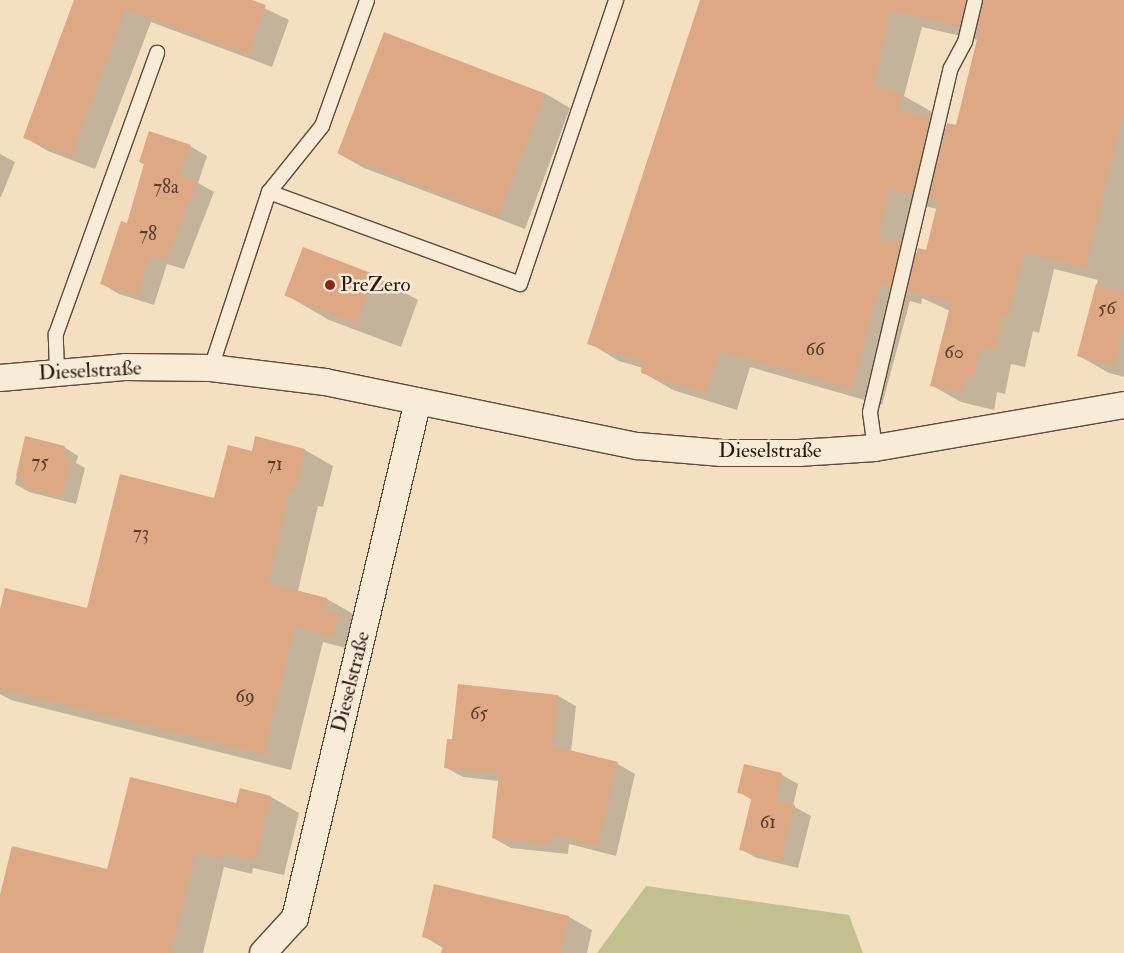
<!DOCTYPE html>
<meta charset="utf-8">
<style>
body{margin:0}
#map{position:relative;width:1124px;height:953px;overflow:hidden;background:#f4e0c1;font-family:"IM FELL Double Pica",serif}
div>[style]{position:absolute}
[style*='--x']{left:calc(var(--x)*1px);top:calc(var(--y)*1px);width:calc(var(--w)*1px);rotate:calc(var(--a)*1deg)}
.green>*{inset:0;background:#c2c08e}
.shadow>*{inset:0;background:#0003}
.building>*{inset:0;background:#dea884;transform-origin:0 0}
.roads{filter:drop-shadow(1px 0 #5c4a3c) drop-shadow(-1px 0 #5c4a3c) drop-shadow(0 1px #5c4a3c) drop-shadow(0 -1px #5c4a3c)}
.lane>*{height:14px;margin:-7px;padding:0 7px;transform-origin:7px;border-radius:7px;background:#f8ebd7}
.street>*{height:26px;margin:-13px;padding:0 13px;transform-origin:13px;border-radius:13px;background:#f8ebd7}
.dots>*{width:14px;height:14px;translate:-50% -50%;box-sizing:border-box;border:2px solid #f8ebd7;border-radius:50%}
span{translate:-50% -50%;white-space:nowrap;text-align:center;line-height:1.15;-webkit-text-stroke:5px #f8ebd7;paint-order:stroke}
.number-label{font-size:19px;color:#563c2c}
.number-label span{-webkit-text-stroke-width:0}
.poi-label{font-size:21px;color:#29180f}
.left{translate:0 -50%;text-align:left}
.street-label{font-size:21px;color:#29180f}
</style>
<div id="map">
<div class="green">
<i style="clip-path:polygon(646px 886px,849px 915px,863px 953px,597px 953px)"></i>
</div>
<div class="shadow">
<i style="clip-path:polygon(76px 0,248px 0,289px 20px,272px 67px,151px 22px,95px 169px,48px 151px,24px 137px)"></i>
<i style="clip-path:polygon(evenodd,702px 0,1124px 0,1124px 377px,1109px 373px,1079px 356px,1098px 280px,1054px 269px,1039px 333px,1033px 331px,1025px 367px,1011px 364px,1005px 394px,997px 392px,994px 410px,961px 402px,931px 385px,950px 311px,922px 298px,921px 304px,910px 301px,882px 405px,750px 367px,737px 410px,673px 390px,642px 372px,643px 368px,619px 361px,589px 343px,702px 0,922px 27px,978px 40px,957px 127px,947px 129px,930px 120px,932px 112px,904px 96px,922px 27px,702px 0,920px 205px,937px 209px,927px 251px,917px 254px,910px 250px,920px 205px)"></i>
<i style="clip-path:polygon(384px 33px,546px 94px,570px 108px,525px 229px,364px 168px,339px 154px)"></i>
<i style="clip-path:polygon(190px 146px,207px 156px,198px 183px,214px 192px,184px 269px,167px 264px,154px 305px,119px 294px,102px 284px,128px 224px,146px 164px)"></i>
<i style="clip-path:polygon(0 154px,15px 162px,1px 197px,0 197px)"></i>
<i style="clip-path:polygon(304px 249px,375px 276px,418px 300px,401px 347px,329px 320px,286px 295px)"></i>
<i style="clip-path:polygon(26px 438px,64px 447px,78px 456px,76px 463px,85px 468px,76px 504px,29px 492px,15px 484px)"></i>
<i style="clip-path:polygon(256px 438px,305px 450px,333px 466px,323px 507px,318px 506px,298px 591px,327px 599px,355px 615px,361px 652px,323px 642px,291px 770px,11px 700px,0 694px,0 614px,88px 609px,215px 499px,252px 452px)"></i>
<i style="clip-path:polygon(558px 696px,576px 706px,571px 752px,618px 764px,635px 774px,616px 856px,569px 844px,568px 854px,511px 848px,493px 838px,499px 781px,463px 777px,445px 767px,453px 741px)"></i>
<i style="clip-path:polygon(745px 766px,782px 775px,798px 784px,793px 806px,811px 816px,798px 868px,757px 858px,740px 849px,752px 800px,739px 792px)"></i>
<i style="clip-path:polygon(241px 789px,271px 797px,299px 813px,284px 875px,253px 868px,252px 874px,224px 867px,203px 953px,0 953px,0 898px,108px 871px,237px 804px)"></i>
<i style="clip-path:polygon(569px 917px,592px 930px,587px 953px,442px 953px,443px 948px,423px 936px)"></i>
</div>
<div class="building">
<i style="clip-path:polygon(74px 0,252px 0,266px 5px,248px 54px,126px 9px,71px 156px,23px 138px)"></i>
<i style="clip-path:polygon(700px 0,966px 0,960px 27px,892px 10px,873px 85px,902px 93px,898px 110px,930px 118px,912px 194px,890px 189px,878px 238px,901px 243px,890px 287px,880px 284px,852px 389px,720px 351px,706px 393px,641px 373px,642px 361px,587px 344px)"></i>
<i style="clip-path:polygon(984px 0,1124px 0,1124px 112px,1086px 268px,1024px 253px,1008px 316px,1003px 315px,995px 350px,981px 348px,974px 378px,967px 376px,963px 393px,930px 386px,951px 302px,907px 291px,918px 248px,926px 250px,938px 201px,929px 199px,947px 123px,956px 125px,979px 31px,977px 31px)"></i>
<i style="left:384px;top:32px;width:173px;height:130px;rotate:21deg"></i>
<i style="clip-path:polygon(149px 131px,191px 145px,180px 175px,198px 181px,166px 260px,150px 255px,137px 296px,100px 284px,121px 221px,127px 223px,144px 164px,139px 162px)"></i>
<i style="left:303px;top:247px;width:77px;height:52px;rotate:21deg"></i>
<i style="clip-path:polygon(1096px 284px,1124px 292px,1124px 326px,1114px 366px,1077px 356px)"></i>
<i style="clip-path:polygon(25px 436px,65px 446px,62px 456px,72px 459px,62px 497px,23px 487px,25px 478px,16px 476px)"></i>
<i style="clip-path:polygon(255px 436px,305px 449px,295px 492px,290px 491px,268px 583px,327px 598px,324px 610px,339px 614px,333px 637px,295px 627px,264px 755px,0 689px,0 609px,5px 588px,87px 608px,120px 474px,214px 498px,228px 445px,252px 451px)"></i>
<i style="clip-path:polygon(458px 684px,558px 695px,553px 746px,618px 762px,598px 846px,551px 835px,550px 844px,492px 838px,499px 773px,444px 768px,447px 739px,452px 739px)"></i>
<i style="clip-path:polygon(744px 764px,782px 773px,776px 801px,795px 805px,782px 860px,739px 850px,752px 796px,737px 793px)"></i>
<i style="clip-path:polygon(130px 777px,236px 803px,240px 788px,271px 796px,256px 860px,225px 853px,224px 859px,196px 852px,171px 953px,0 953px,0 895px,12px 846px,107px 869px)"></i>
<i style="clip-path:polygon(434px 884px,569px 916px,560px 953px,441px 953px,444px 942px,422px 937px)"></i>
</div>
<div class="roads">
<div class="lane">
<i style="--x:269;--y:192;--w:267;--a:20.1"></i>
<i style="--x:520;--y:284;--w:300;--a:-71.3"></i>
<i style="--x:211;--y:368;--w:185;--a:-71.8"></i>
<i style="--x:269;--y:192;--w:85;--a:-51.2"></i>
<i style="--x:322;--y:126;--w:134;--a:-70.3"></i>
<i style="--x:57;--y:372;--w:38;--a:-92"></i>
<i style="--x:56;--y:334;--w:299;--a:-70.2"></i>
<i style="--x:875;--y:448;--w:36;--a:-98"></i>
<i style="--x:870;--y:412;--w:353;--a:-76.8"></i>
<i style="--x:951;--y:68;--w:30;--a:-62"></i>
<i style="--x:965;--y:42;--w:43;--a:-76.6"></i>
</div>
<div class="street">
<i style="--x:0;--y:378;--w:125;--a:-5"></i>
<i style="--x:125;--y:367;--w:86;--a:0.7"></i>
<i style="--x:211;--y:368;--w:115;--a:7"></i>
<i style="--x:325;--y:382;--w:319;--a:11.6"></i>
<i style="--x:638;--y:446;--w:84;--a:4.8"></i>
<i style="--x:722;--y:453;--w:77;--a:0"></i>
<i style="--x:799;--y:453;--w:76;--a:-3.8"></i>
<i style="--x:875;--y:448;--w:253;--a:-9.8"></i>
<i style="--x:263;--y:953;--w:47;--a:-47.6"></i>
<i style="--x:295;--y:918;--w:531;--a:-76.62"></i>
</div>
</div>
<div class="dots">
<i style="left:330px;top:285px;background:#8f2418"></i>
</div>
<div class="number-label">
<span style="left:166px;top:188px">78a</span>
<span style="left:148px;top:235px">78</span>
<span style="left:1107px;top:309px">56</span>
<span style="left:815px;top:350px">66</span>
<span style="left:954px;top:353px">60</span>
<span style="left:40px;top:463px">75</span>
<span style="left:275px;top:465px">71</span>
<span style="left:141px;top:534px">73</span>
<span style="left:245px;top:697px">69</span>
<span style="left:479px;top:714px">65</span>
<span style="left:768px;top:823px">61</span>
</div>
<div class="poi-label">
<span class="left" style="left:340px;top:285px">PreZero</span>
</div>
<div class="street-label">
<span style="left:90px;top:371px;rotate:-3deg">Dieselstraße</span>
<span style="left:770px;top:451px">Dieselstraße</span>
<span style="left:351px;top:682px;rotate:-76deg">Dieselstraße</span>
</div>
</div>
